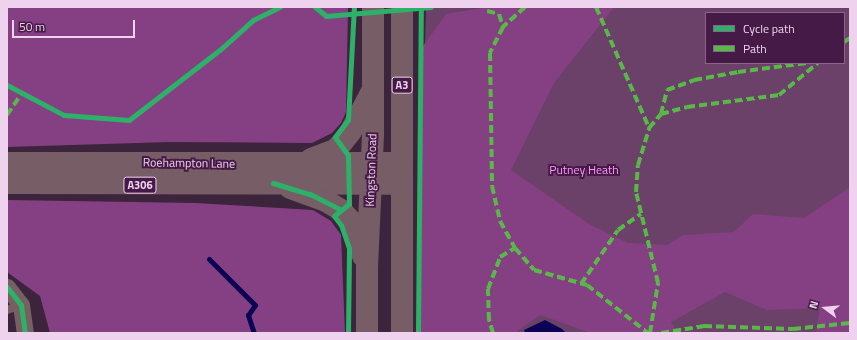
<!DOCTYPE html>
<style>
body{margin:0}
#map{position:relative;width:857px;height:340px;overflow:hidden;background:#3c243c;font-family:"Titillium Web",sans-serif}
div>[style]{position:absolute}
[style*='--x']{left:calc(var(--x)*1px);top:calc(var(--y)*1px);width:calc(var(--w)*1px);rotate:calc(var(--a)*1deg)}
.green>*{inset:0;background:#6b4069}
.forest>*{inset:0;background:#854083}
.water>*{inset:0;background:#0b0355}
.stream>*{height:5px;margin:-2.5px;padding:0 2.5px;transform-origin:2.5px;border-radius:2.5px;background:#0b0355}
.service>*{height:8px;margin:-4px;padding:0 4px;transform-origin:4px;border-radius:4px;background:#786062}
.minor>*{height:17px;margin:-8.5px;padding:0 8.5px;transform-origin:8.5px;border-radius:8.5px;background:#786062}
.trunk>*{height:22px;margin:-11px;padding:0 11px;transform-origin:11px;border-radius:11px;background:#765d66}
.quiet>*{height:4px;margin-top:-2px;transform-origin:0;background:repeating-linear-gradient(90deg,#58b947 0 8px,transparent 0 12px)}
.cycleway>*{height:5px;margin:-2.5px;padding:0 2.5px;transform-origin:2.5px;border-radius:2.5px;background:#2db169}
span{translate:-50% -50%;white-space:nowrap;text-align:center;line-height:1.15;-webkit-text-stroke:4px #461a46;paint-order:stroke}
.shield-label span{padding:1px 3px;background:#461a46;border:1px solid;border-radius:3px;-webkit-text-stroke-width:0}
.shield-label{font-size:11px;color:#efd3ee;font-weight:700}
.street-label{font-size:12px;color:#efd3ee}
.park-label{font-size:12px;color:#ff99fc}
.frame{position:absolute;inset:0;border:8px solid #efd3ee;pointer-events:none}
.legend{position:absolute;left:705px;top:12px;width:140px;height:52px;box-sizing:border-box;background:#461a46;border:1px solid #8a6489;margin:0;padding:5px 7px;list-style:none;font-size:12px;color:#efd3ee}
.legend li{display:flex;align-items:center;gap:8px;height:20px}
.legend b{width:20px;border:1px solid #8a6489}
.north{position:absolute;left:805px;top:288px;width:40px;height:40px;-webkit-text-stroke:3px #461a46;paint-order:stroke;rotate:286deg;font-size:11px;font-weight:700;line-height:16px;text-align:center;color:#efd3ee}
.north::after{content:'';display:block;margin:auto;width:14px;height:18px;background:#efd3ee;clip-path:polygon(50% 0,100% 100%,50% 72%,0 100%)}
.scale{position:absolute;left:12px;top:20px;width:123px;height:18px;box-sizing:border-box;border:2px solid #efd3ee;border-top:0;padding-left:5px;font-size:12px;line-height:14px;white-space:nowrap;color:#efd3ee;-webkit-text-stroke:3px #461a46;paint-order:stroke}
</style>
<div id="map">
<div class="green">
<i style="clip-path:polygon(evenodd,426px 7px,850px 7px,850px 333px,420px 333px,423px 46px,425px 43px,426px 7px,706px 13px,844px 13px,844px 63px,706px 63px,706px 13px)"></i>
</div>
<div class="forest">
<i style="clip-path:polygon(7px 7px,348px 7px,346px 112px,341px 123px,332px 133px,312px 143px,169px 142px,7px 147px)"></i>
<i style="clip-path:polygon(488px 7px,614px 7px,554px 83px,511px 170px,589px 224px,628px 243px,667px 245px,683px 235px,734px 232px,753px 214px,804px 218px,850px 187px,850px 333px,816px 333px,820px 308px,767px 310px,725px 292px,671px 322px,677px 333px,591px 333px,540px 315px,517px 331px,517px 333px,420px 333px,423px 46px,446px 14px)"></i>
<i style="clip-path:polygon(7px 200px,195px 203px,313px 210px,331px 221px,341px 235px,345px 333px,50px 333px,40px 296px,7px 272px)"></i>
</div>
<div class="water">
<i style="clip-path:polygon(545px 320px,562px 329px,566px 333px,525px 333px,524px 330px)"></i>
</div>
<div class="stream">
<i style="--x:209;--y:259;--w:65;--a:45"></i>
<i style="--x:255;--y:305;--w:12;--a:125"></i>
<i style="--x:248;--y:315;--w:19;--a:72"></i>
</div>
<div class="service">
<i style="--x:7;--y:310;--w:15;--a:-20"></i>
</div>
<div class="minor">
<i style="--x:7;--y:287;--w:23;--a:52"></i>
<i style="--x:21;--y:305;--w:28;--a:82"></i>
</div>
<div class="trunk">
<i style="--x:402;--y:7;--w:326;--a:90"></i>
<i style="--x:311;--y:159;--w:26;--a:-21"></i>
<i style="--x:335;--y:150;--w:8;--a:-45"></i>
<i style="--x:341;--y:144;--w:16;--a:-52"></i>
<i style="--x:351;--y:131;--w:43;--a:-62.2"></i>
<i style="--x:7;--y:163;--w:394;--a:0"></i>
<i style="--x:7;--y:183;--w:394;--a:0.1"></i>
<i style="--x:290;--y:188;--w:38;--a:20"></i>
<i style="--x:326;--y:201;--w:17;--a:31"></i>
<i style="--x:341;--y:210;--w:15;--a:48"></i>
<i style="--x:351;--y:221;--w:37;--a:71"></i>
<i style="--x:367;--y:333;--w:66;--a:-90"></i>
<i style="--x:367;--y:267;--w:134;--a:-87.4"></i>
<i style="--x:373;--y:133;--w:126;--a:-90"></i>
</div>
<div class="quiet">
<i style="--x:525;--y:7;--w:30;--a:138"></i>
<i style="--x:503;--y:27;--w:29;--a:117"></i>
<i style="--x:490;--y:53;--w:133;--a:89.1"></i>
<i style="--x:492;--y:186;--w:36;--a:77"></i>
<i style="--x:500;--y:221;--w:31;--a:61"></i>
<i style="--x:515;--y:248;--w:29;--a:49"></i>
<i style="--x:534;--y:270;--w:55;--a:15.8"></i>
<i style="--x:587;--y:285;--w:78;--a:38.2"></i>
<i style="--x:596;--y:7;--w:132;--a:66.3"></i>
<i style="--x:487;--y:11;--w:12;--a:14"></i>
<i style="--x:499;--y:14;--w:14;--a:73"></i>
<i style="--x:844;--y:42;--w:7;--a:-34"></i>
<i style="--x:661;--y:114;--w:25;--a:-76"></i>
<i style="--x:667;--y:90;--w:29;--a:-20"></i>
<i style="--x:694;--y:80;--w:45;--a:-10.3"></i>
<i style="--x:738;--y:72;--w:69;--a:-7.5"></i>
<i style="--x:7;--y:115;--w:27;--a:-56"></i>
<i style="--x:581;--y:284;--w:65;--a:-55.6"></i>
<i style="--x:618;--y:230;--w:28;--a:-35"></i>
<i style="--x:493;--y:333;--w:14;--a:-107"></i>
<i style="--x:489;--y:320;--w:31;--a:-92"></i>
<i style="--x:488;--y:289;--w:34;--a:-69"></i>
<i style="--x:500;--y:257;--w:17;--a:-31"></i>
<i style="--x:650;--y:333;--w:51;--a:-80.9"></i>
<i style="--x:658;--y:283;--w:94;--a:-103.6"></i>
<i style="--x:636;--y:192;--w:27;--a:-86"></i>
<i style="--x:638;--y:165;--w:39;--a:-73"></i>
<i style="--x:649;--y:128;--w:18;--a:-49"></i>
<i style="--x:661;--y:114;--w:27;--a:-15"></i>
<i style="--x:687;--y:107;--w:93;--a:-7.4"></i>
<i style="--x:779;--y:95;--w:50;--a:-39.4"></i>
<i style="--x:661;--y:333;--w:44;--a:-9.2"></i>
<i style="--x:704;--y:326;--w:89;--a:1.9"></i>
<i style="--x:793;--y:329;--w:57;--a:-6"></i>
</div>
<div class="cycleway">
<i style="--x:315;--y:7;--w:14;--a:39"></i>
<i style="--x:326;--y:16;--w:105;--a:-4.9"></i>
<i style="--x:7;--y:85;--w:64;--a:27.8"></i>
<i style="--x:64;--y:115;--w:65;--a:4.4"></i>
<i style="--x:129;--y:120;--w:118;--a:-37.7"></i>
<i style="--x:222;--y:48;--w:42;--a:-42.1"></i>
<i style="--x:253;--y:20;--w:30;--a:-26"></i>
<i style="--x:273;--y:183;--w:39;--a:17"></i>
<i style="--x:310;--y:194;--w:35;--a:27"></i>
<i style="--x:7;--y:287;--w:23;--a:52"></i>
<i style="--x:21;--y:305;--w:28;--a:82"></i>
<i style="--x:348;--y:333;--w:85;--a:-89.3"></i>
<i style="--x:349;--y:248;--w:24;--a:-109"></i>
<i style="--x:341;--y:225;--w:11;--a:-128"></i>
<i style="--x:334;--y:216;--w:19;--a:-39"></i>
<i style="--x:349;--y:204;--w:49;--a:-91.2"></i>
<i style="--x:348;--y:155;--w:22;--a:-126"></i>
<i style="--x:335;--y:137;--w:21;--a:-53"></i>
<i style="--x:348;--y:120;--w:113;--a:-87"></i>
<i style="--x:418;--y:333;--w:326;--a:-89.5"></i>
</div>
<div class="shield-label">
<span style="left:402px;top:85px">A3</span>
<span style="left:140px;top:185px">A306</span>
</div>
<div class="street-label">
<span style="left:189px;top:163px;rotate:1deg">Roehampton Lane</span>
<span style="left:371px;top:170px;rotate:-88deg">Kingston Road</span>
</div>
<div class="park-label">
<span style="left:584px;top:170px">Putney Heath</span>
</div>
<div class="frame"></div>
<ul class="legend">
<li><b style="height:5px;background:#2db169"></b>Cycle path</li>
<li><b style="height:5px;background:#58b947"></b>Path</li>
</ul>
<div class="north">N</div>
<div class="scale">50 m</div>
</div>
